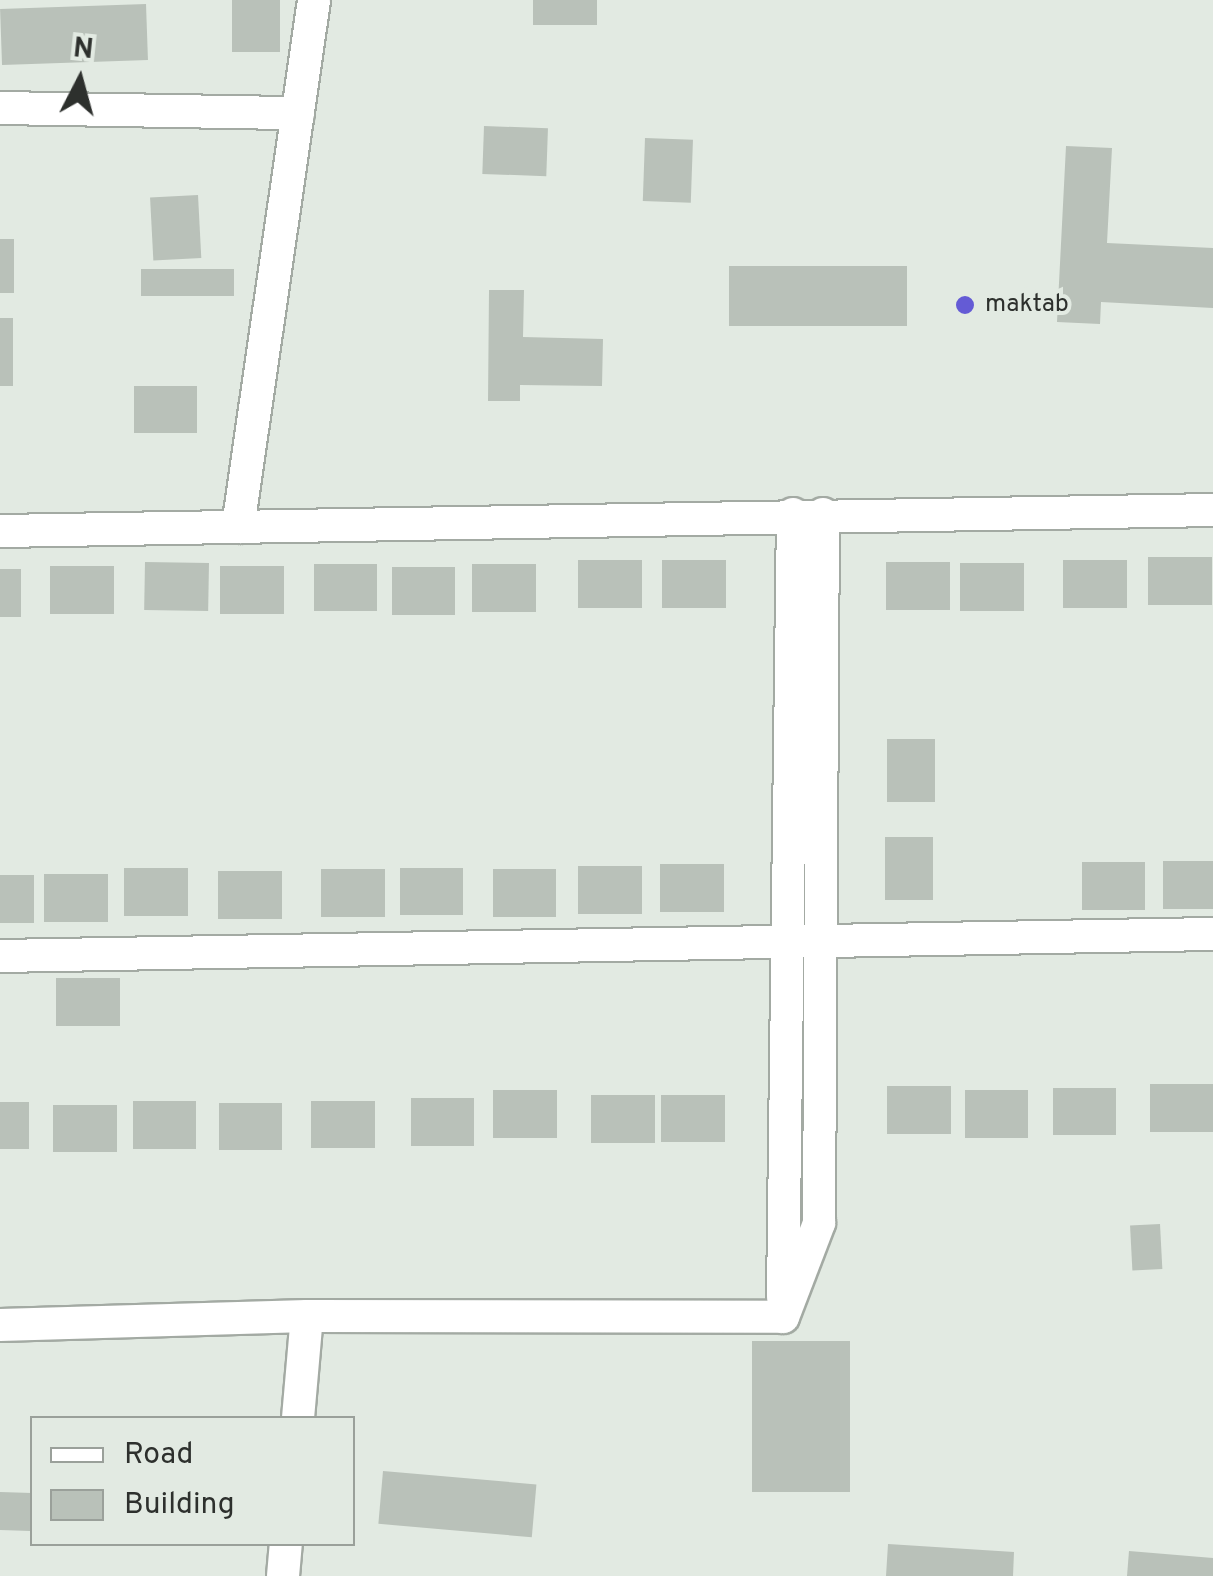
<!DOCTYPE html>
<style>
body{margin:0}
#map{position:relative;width:1213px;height:1576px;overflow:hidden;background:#e2eae2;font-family:Overpass,sans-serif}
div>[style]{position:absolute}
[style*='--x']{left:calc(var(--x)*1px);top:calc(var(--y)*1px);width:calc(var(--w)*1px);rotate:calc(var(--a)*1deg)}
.building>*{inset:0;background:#b9c1b9;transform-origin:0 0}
.roads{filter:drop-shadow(2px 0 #a3aaa3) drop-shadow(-2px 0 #a3aaa3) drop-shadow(0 2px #a3aaa3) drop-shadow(0 -2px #a3aaa3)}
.minor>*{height:32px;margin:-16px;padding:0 16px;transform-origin:16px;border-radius:16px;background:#fff}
.dots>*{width:28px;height:28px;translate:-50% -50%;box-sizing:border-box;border:5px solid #e2eae2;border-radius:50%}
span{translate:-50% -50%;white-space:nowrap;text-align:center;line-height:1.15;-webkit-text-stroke:8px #e2eae2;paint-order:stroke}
.poi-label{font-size:25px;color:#2d302d}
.left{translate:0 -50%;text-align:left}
.legend{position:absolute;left:30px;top:1416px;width:325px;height:130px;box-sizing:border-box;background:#e2eae2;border:2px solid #9aa09a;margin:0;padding:12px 18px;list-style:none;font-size:30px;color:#2d302d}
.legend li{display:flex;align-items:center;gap:20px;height:50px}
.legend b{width:50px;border:2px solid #9aa09a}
.north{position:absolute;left:30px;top:30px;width:100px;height:100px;-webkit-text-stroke:8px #e2eae2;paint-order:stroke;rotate:6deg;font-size:28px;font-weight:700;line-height:40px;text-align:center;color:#2d302d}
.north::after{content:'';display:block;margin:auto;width:35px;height:45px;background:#2d302d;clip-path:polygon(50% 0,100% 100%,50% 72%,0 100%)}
</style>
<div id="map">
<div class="building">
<i style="left:232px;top:0;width:48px;height:52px"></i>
<i style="left:533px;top:0;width:64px;height:25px"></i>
<i style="left:146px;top:4px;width:56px;height:146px;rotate:88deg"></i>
<i style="left:484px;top:126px;width:64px;height:48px;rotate:2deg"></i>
<i style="left:645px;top:138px;width:48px;height:63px;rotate:2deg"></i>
<i style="clip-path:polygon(1066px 146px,1112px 148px,1107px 243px,1213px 248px,1213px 308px,1101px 302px,1100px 324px,1057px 322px)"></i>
<i style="left:198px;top:195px;width:63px;height:48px;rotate:87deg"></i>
<i style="left:0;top:239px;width:14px;height:54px"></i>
<i style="left:907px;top:266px;width:60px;height:178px;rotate:90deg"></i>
<i style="left:234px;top:269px;width:27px;height:93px;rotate:90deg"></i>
<i style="clip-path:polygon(489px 290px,524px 290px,523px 337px,603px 339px,602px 386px,520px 385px,520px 401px,488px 401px)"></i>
<i style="left:0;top:318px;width:13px;height:68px"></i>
<i style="left:134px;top:386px;width:63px;height:47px"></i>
<i style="left:1148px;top:557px;width:64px;height:48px"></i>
<i style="left:578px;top:560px;width:64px;height:48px"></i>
<i style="left:662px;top:560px;width:64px;height:48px"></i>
<i style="left:1063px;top:560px;width:64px;height:48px"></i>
<i style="left:145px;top:562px;width:64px;height:48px;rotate:1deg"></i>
<i style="left:886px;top:562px;width:64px;height:48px"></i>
<i style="left:960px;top:563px;width:64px;height:48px"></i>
<i style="left:314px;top:564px;width:63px;height:47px"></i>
<i style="left:472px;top:564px;width:64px;height:48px"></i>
<i style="left:50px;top:566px;width:64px;height:48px"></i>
<i style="left:220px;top:566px;width:64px;height:48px"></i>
<i style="left:392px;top:567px;width:63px;height:48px"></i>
<i style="left:0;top:569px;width:21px;height:48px"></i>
<i style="left:887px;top:739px;width:48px;height:63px"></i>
<i style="left:885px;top:837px;width:48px;height:63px"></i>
<i style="left:1163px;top:861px;width:50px;height:48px"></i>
<i style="left:1082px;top:862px;width:63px;height:48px"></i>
<i style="left:660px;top:864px;width:64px;height:48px"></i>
<i style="left:578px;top:866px;width:64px;height:48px"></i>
<i style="left:124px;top:868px;width:64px;height:48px"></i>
<i style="left:400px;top:868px;width:63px;height:47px"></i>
<i style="left:385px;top:869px;width:48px;height:64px;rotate:90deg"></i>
<i style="left:556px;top:869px;width:48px;height:63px;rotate:90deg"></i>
<i style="left:218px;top:871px;width:64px;height:48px"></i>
<i style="left:108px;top:874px;width:48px;height:64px;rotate:90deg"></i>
<i style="left:34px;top:875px;width:48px;height:34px;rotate:90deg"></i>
<i style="left:56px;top:978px;width:64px;height:48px"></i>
<i style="left:1150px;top:1084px;width:63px;height:48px"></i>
<i style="left:887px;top:1086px;width:64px;height:48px"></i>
<i style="left:1053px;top:1088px;width:63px;height:47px"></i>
<i style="left:493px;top:1090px;width:64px;height:48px"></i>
<i style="left:965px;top:1090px;width:63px;height:48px"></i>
<i style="left:591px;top:1095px;width:64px;height:48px"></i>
<i style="left:661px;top:1095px;width:64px;height:47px"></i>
<i style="left:411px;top:1098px;width:63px;height:48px"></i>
<i style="left:133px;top:1101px;width:63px;height:48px"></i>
<i style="left:311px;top:1101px;width:64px;height:47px"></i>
<i style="left:0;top:1102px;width:29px;height:47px"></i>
<i style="left:219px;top:1103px;width:63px;height:47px"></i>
<i style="left:53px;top:1105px;width:64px;height:47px"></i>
<i style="left:1160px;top:1224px;width:45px;height:30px;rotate:87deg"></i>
<i style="left:752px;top:1341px;width:98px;height:151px"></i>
<i style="left:383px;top:1471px;width:154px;height:53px;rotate:5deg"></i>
<i style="left:0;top:1492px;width:32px;height:38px;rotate:2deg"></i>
<i style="clip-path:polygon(888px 1544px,1014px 1552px,1013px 1576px,886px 1576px)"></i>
<i style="clip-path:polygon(1129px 1551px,1213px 1558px,1213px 1576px,1127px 1576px)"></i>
</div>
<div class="roads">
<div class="minor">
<i style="--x:0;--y:108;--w:298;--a:1"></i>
<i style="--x:238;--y:527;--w:532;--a:-81.79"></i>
<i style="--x:0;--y:531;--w:1213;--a:-0.99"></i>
<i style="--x:0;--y:956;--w:1213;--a:-1.04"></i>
<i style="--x:783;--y:1297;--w:783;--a:-89.27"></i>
<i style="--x:783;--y:1317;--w:101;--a:-69"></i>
<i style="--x:819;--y:1223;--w:709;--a:-89.68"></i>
<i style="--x:0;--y:1325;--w:307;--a:-1.7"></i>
<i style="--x:307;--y:1316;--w:476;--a:0.1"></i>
<i style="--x:298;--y:1418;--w:102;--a:-85"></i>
<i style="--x:283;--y:1576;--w:32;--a:-85"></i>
</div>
</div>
<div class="dots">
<i style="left:965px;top:305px;background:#645bd5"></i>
</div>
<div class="poi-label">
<span class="left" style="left:985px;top:305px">maktab</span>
</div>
<ul class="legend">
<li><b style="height:12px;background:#fff"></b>Road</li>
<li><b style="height:28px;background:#b9c1b9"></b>Building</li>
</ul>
<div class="north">N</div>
</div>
